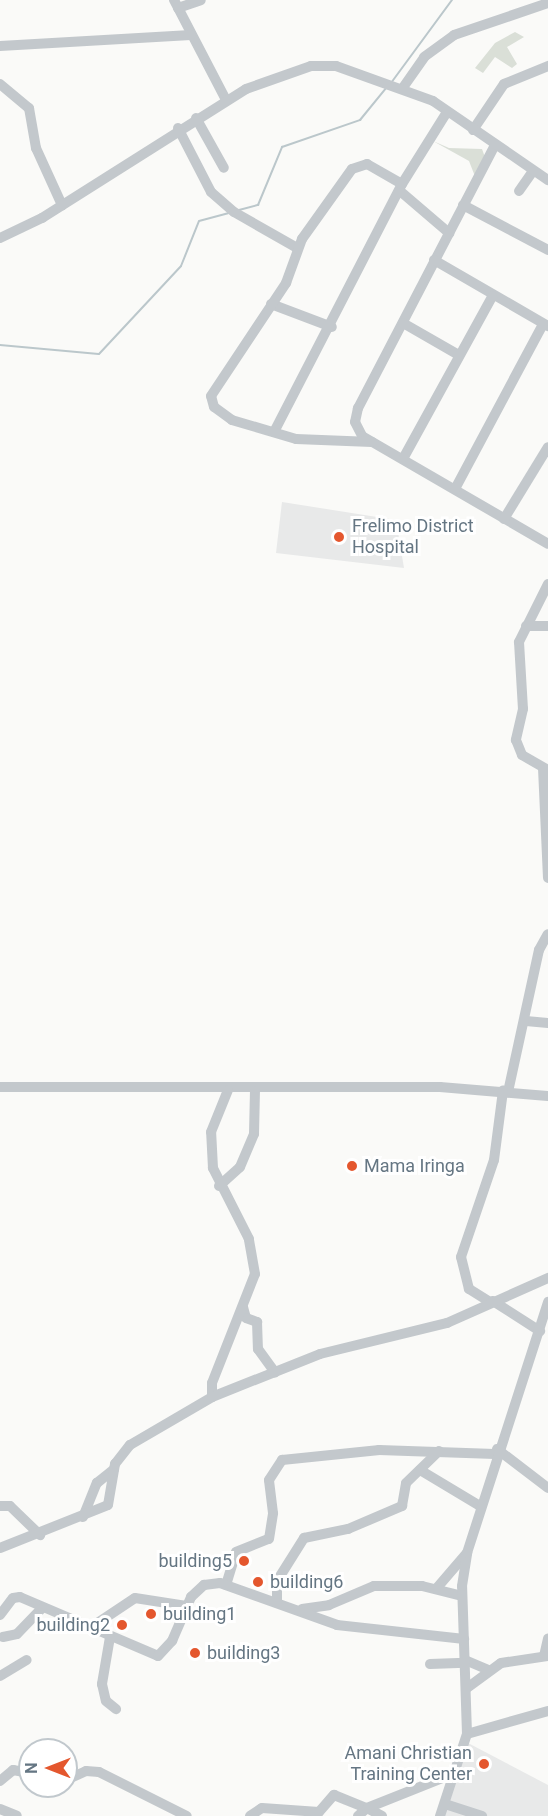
<!DOCTYPE html>
<style>
body{margin:0}
#map{position:relative;width:548px;height:1816px;overflow:hidden;background:#fafaf8;font-family:Roboto,sans-serif}
div>[style]{position:absolute}
[style*='--x']{left:calc(var(--x)*1px);top:calc(var(--y)*1px);width:calc(var(--w)*1px);rotate:calc(var(--a)*1deg)}
.built>*{inset:0;background:#e8e9e9}
.green>*{inset:0;background:#dadfd7}
.stream>*{height:2px;margin:-1px;padding:0 1px;transform-origin:1px;border-radius:1px;background:#bbc7cb}
.minor>*{height:10px;margin:-5px;padding:0 5px;transform-origin:5px;border-radius:5px;background:#c3c8cc}
.dots>*{width:16px;height:16px;translate:-50% -50%;box-sizing:border-box;border:3px solid #fff;border-radius:50%}
span{translate:-50% -50%;white-space:nowrap;text-align:center;line-height:1.15;-webkit-text-stroke:6px #fff;paint-order:stroke}
.poi-label{font-size:18px;color:#657683}
.left{translate:0 -50%;text-align:left}
.right{translate:-100% -50%;text-align:right}
.north{position:absolute;left:18px;top:1738px;width:60px;height:60px;box-sizing:border-box;background:#fff;border:2px solid #c1c8cd;border-radius:50%;rotate:270deg;font-size:16px;font-weight:700;line-height:24px;text-align:center;color:#657683}
.north::after{content:'';display:block;margin:auto;width:21px;height:27px;background:#e4572e;clip-path:polygon(50% 0,100% 100%,50% 72%,0 100%)}
</style>
<div id="map">
<div class="built">
<i style="clip-path:polygon(282px 502px,396px 520px,404px 568px,276px 553px)"></i>
<i style="clip-path:polygon(468px 1743px,548px 1785px,548px 1816px,441px 1816px)"></i>
</div>
<div class="green">
<i style="clip-path:polygon(515px 32px,524px 37px,507px 47px,517px 64px,512px 68px,495px 57px,483px 73px,475px 68px,495px 43px)"></i>
<i style="clip-path:polygon(433px 141px,449px 148px,482px 149px,486px 160px,476px 179px,469px 161px)"></i>
</div>
<div class="stream">
<i style="--x:391;--y:83;--w:103;--a:-53.7"></i>
<i style="--x:239;--y:210;--w:20;--a:-15"></i>
<i style="--x:258;--y:205;--w:63;--a:-67.5"></i>
<i style="--x:282;--y:147;--w:83;--a:-19.1"></i>
<i style="--x:360;--y:120;--w:43;--a:-50.7"></i>
<i style="--x:0;--y:345;--w:99;--a:5.2"></i>
<i style="--x:99;--y:354;--w:120;--a:-47"></i>
<i style="--x:181;--y:266;--w:48;--a:-68.2"></i>
<i style="--x:199;--y:221;--w:30;--a:-15"></i>
</div>
<div class="minor">
<i style="--x:174;--y:0;--w:113;--a:62.5"></i>
<i style="--x:178;--y:8;--w:24;--a:-19"></i>
<i style="--x:0;--y:46;--w:191;--a:-3.3"></i>
<i style="--x:0;--y:84;--w:38;--a:40"></i>
<i style="--x:29;--y:108;--w:41;--a:80.1"></i>
<i style="--x:36;--y:148;--w:63;--a:65.5"></i>
<i style="--x:402;--y:89;--w:39;--a:-55"></i>
<i style="--x:424;--y:57;--w:37;--a:-36"></i>
<i style="--x:454;--y:35;--w:99;--a:-18.8"></i>
<i style="--x:196;--y:118;--w:57;--a:60.8"></i>
<i style="--x:178;--y:128;--w:72;--a:62.7"></i>
<i style="--x:211;--y:192;--w:30;--a:41"></i>
<i style="--x:234;--y:212;--w:73;--a:29.7"></i>
<i style="--x:473;--y:130;--w:55;--a:-56"></i>
<i style="--x:504;--y:84;--w:48;--a:-22.2"></i>
<i style="--x:495;--y:145;--w:297;--a:117.5"></i>
<i style="--x:358;--y:408;--w:14;--a:102"></i>
<i style="--x:355;--y:422;--w:16;--a:63"></i>
<i style="--x:362;--y:436;--w:215;--a:30.1"></i>
<i style="--x:400;--y:191;--w:65;--a:40.6"></i>
<i style="--x:519;--y:191;--w:24;--a:-55"></i>
<i style="--x:463;--y:205;--w:96;--a:27.9"></i>
<i style="--x:0;--y:238;--w:47;--a:-25.5"></i>
<i style="--x:42;--y:218;--w:241;--a:-32.3"></i>
<i style="--x:246;--y:89;--w:69;--a:-19.5"></i>
<i style="--x:311;--y:66;--w:25;--a:0"></i>
<i style="--x:336;--y:66;--w:103;--a:19.8"></i>
<i style="--x:433;--y:101;--w:140;--a:34.5"></i>
<i style="--x:434;--y:260;--w:132;--a:30.1"></i>
<i style="--x:271;--y:304;--w:65;--a:20.7"></i>
<i style="--x:403;--y:323;--w:62;--a:29.9"></i>
<i style="--x:274;--y:432;--w:279;--a:-62.7"></i>
<i style="--x:402;--y:184;--w:85;--a:-58"></i>
<i style="--x:372;--y:442;--w:76;--a:-177.7"></i>
<i style="--x:296;--y:439;--w:67;--a:-163.5"></i>
<i style="--x:232;--y:420;--w:22;--a:-144"></i>
<i style="--x:214;--y:407;--w:11;--a:-105"></i>
<i style="--x:211;--y:396;--w:136;--a:-56.4"></i>
<i style="--x:286;--y:283;--w:47;--a:-70"></i>
<i style="--x:302;--y:239;--w:86;--a:-54.5"></i>
<i style="--x:352;--y:169;--w:16;--a:-18"></i>
<i style="--x:367;--y:164;--w:40;--a:29.7"></i>
<i style="--x:404;--y:457;--w:183;--a:-61.2"></i>
<i style="--x:455;--y:489;--w:187;--a:-61.9"></i>
<i style="--x:504;--y:519;--w:84;--a:-58.6"></i>
<i style="--x:548;--y:584;--w:65;--a:116.6"></i>
<i style="--x:519;--y:642;--w:67;--a:86.6"></i>
<i style="--x:523;--y:709;--w:32;--a:103"></i>
<i style="--x:516;--y:740;--w:16;--a:68"></i>
<i style="--x:522;--y:755;--w:30;--a:30"></i>
<i style="--x:526;--y:626;--w:22;--a:0"></i>
<i style="--x:543;--y:768;--w:110;--a:87.4"></i>
<i style="--x:526;--y:1021;--w:22;--a:5"></i>
<i style="--x:0;--y:1087;--w:440;--a:0"></i>
<i style="--x:440;--y:1087;--w:108;--a:4.8"></i>
<i style="--x:508;--y:1092;--w:145;--a:-77.7"></i>
<i style="--x:539;--y:950;--w:18;--a:-61"></i>
<i style="--x:219;--y:1186;--w:28;--a:-42"></i>
<i style="--x:240;--y:1167;--w:36;--a:-67"></i>
<i style="--x:254;--y:1134;--w:43;--a:-88.7"></i>
<i style="--x:493;--y:1301;--w:56;--a:32.6"></i>
<i style="--x:490;--y:1302;--w:25;--a:-148"></i>
<i style="--x:469;--y:1289;--w:33;--a:-104"></i>
<i style="--x:461;--y:1257;--w:102;--a:-71.2"></i>
<i style="--x:494;--y:1160;--w:70;--a:-82.6"></i>
<i style="--x:243;--y:1307;--w:11;--a:75"></i>
<i style="--x:246;--y:1318;--w:12;--a:20"></i>
<i style="--x:257;--y:1322;--w:27;--a:88"></i>
<i style="--x:258;--y:1349;--w:29;--a:54"></i>
<i style="--x:212;--y:1397;--w:14;--a:-90"></i>
<i style="--x:212;--y:1383;--w:117;--a:-68.5"></i>
<i style="--x:255;--y:1274;--w:36;--a:-100"></i>
<i style="--x:249;--y:1239;--w:80;--a:-116.9"></i>
<i style="--x:213;--y:1168;--w:36;--a:-93"></i>
<i style="--x:211;--y:1132;--w:45;--a:-68"></i>
<i style="--x:497;--y:1449;--w:64;--a:37.4"></i>
<i style="--x:420;--y:1470;--w:70;--a:31"></i>
<i style="--x:0;--y:1506;--w:10;--a:0"></i>
<i style="--x:10;--y:1506;--w:42;--a:44"></i>
<i style="--x:83;--y:1517;--w:37;--a:-68"></i>
<i style="--x:97;--y:1483;--w:22;--a:-39"></i>
<i style="--x:0;--y:1548;--w:116;--a:-21.7"></i>
<i style="--x:108;--y:1505;--w:42;--a:-80.3"></i>
<i style="--x:115;--y:1464;--w:24;--a:-52"></i>
<i style="--x:130;--y:1445;--w:95;--a:-30.3"></i>
<i style="--x:212;--y:1397;--w:116;--a:-21.7"></i>
<i style="--x:320;--y:1354;--w:131;--a:-13.7"></i>
<i style="--x:447;--y:1323;--w:111;--a:-24"></i>
<i style="--x:226;--y:1585;--w:34;--a:-73"></i>
<i style="--x:236;--y:1552;--w:35;--a:-22"></i>
<i style="--x:269;--y:1539;--w:26;--a:-81"></i>
<i style="--x:273;--y:1513;--w:33;--a:-97"></i>
<i style="--x:269;--y:1480;--w:24;--a:-57"></i>
<i style="--x:282;--y:1460;--w:98;--a:-5.9"></i>
<i style="--x:379;--y:1450;--w:116;--a:2"></i>
<i style="--x:436;--y:1589;--w:48;--a:-49.3"></i>
<i style="--x:277;--y:1603;--w:22;--a:-90"></i>
<i style="--x:277;--y:1581;--w:51;--a:-57.9"></i>
<i style="--x:304;--y:1538;--w:45;--a:-11.6"></i>
<i style="--x:348;--y:1529;--w:59;--a:-23.1"></i>
<i style="--x:402;--y:1506;--w:23;--a:-80"></i>
<i style="--x:406;--y:1483;--w:46;--a:-44.1"></i>
<i style="--x:302;--y:1609;--w:27;--a:-8"></i>
<i style="--x:329;--y:1605;--w:49;--a:-22.9"></i>
<i style="--x:374;--y:1586;--w:48;--a:0"></i>
<i style="--x:422;--y:1586;--w:41;--a:14"></i>
<i style="--x:0;--y:1615;--w:21;--a:-53"></i>
<i style="--x:13;--y:1598;--w:7;--a:-8"></i>
<i style="--x:20;--y:1597;--w:150;--a:23.1"></i>
<i style="--x:158;--y:1656;--w:21;--a:-47"></i>
<i style="--x:172;--y:1641;--w:48;--a:-66.6"></i>
<i style="--x:191;--y:1597;--w:18;--a:-43"></i>
<i style="--x:204;--y:1585;--w:16;--a:-7"></i>
<i style="--x:220;--y:1583;--w:124;--a:19.7"></i>
<i style="--x:337;--y:1625;--w:128;--a:6.3"></i>
<i style="--x:93;--y:1626;--w:50;--a:-33.7"></i>
<i style="--x:135;--y:1598;--w:52;--a:8.9"></i>
<i style="--x:3;--y:1637;--w:14;--a:-12"></i>
<i style="--x:17;--y:1634;--w:35;--a:-46"></i>
<i style="--x:110;--y:1637;--w:48;--a:99.7"></i>
<i style="--x:102;--y:1684;--w:17;--a:77"></i>
<i style="--x:106;--y:1701;--w:13;--a:39"></i>
<i style="--x:544;--y:1656;--w:18;--a:-77"></i>
<i style="--x:465;--y:1660;--w:25;--a:23"></i>
<i style="--x:430;--y:1664;--w:35;--a:-2"></i>
<i style="--x:0;--y:1676;--w:31;--a:-31"></i>
<i style="--x:467;--y:1688;--w:42;--a:-36.3"></i>
<i style="--x:501;--y:1663;--w:48;--a:-8.5"></i>
<i style="--x:467;--y:1734;--w:84;--a:-15.9"></i>
<i style="--x:66;--y:1780;--w:22;--a:-24"></i>
<i style="--x:86;--y:1771;--w:13;--a:4"></i>
<i style="--x:99;--y:1772;--w:98;--a:26.6"></i>
<i style="--x:0;--y:1781;--w:17;--a:-40"></i>
<i style="--x:13;--y:1770;--w:17;--a:10"></i>
<i style="--x:445;--y:1804;--w:39;--a:18"></i>
<i style="--x:0;--y:1809;--w:18;--a:22"></i>
<i style="--x:250;--y:1816;--w:14;--a:-34"></i>
<i style="--x:262;--y:1808;--w:57;--a:4"></i>
<i style="--x:319;--y:1812;--w:23;--a:-49"></i>
<i style="--x:334;--y:1795;--w:35;--a:22"></i>
<i style="--x:367;--y:1808;--w:95;--a:-21.7"></i>
<i style="--x:358;--y:1816;--w:12;--a:-42"></i>
<i style="--x:367;--y:1808;--w:17;--a:28"></i>
<i style="--x:440;--y:1816;--w:86;--a:-71.8"></i>
<i style="--x:467;--y:1734;--w:148;--a:-91.9"></i>
<i style="--x:462;--y:1586;--w:33;--a:-81"></i>
<i style="--x:467;--y:1553;--w:264;--a:-72.1"></i>
</div>
<div class="dots">
<i style="left:339px;top:537px;background:#e4572e"></i>
<i style="left:352px;top:1166px;background:#e4572e"></i>
<i style="left:244px;top:1561px;background:#e4572e"></i>
<i style="left:258px;top:1582px;background:#e4572e"></i>
<i style="left:151px;top:1614px;background:#e4572e"></i>
<i style="left:122px;top:1625px;background:#e4572e"></i>
<i style="left:195px;top:1653px;background:#e4572e"></i>
<i style="left:484px;top:1764px;background:#e4572e"></i>
</div>
<div class="poi-label">
<span class="left" style="left:352px;top:537px">Frelimo District<br>Hospital</span>
<span class="left" style="left:364px;top:1166px">Mama Iringa</span>
<span class="right" style="left:232px;top:1561px">building5</span>
<span class="left" style="left:270px;top:1582px">building6</span>
<span class="left" style="left:163px;top:1614px">building1</span>
<span class="right" style="left:110px;top:1625px">building2</span>
<span class="left" style="left:207px;top:1653px">building3</span>
<span class="right" style="left:472px;top:1764px">Amani Christian<br>Training Center</span>
</div>
<div class="north">N</div>
</div>
